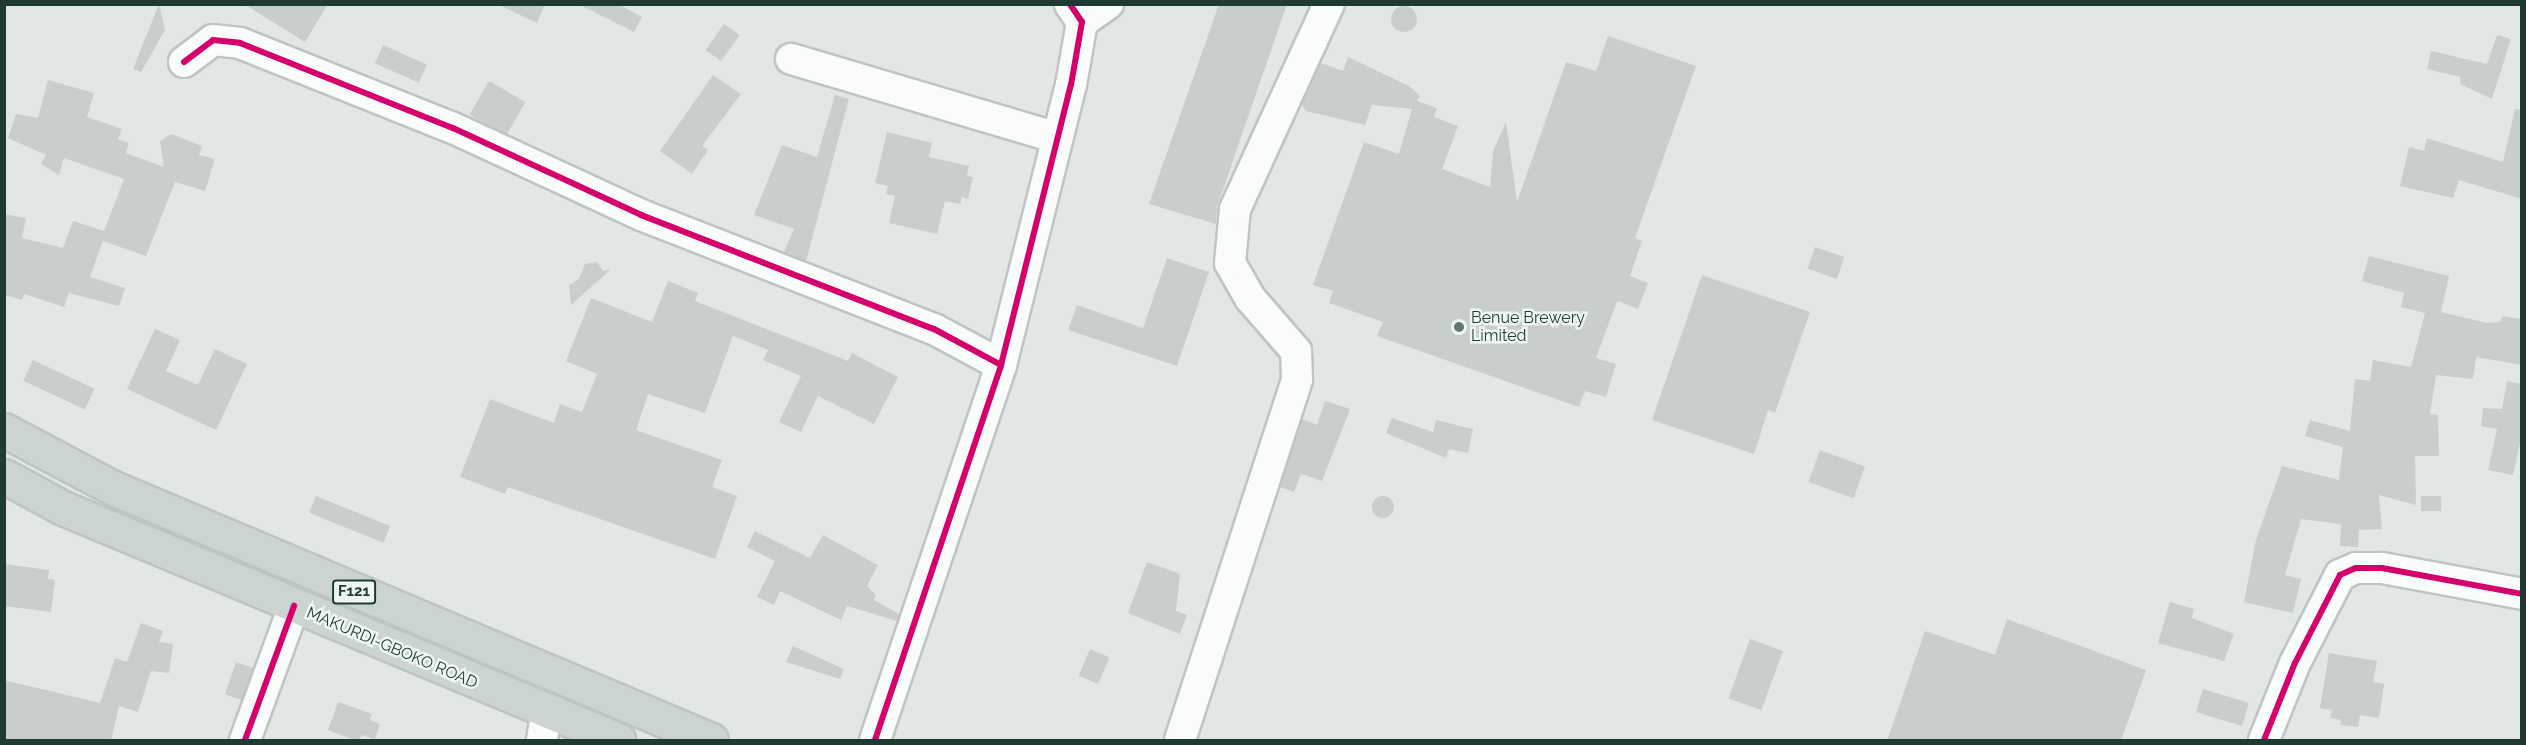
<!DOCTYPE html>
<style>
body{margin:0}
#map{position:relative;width:2526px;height:745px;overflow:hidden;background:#e1e7e4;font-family:Raleway,sans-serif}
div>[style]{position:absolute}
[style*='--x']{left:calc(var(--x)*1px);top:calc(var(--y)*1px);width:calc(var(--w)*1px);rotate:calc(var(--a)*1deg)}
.building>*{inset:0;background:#c8cecb;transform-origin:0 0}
.round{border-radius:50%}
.roads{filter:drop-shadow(2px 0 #bec4c1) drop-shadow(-2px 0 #bec4c1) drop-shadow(0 2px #bec4c1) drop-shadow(0 -2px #bec4c1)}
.minor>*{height:30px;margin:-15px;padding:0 15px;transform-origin:15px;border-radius:15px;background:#fafbfb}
.major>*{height:33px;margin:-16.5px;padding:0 16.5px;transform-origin:16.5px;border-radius:16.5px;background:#ccd4d1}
.cycleway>*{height:6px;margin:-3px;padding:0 3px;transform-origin:3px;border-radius:3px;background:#d6006c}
.dots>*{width:16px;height:16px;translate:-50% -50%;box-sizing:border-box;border:3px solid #eef7f2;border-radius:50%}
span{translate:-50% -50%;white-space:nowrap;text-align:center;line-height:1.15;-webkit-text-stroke:5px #eef7f2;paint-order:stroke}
.shield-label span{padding:2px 4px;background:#eef7f2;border:2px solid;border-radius:4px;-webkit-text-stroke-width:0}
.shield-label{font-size:15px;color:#1f3a32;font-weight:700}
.poi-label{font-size:16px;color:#1f3a32}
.left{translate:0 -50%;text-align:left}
.street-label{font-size:16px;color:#1f3a32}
.frame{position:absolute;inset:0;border:6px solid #1f3a32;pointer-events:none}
</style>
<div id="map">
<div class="building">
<i style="clip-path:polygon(159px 4px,165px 30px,141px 72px,133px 69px)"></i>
<i style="clip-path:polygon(244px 4px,328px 4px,305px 42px)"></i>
<i style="clip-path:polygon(497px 4px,545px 4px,537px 23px)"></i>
<i style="clip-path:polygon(578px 4px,618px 4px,642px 17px,634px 32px)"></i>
<i style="clip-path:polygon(1219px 4px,1287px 4px,1217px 207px,1216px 224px,1149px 204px)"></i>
<i class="round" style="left:1391px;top:6px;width:26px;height:26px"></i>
<i style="left:724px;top:24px;width:19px;height:32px;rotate:35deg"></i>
<i style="clip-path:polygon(2497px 35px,2511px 39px,2492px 99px,2460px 84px,2460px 77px,2427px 69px,2431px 51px,2487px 64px)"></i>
<i style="clip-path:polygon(1608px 36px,1696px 66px,1635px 238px,1642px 241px,1630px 276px,1648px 283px,1638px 309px,1617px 301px,1596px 358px,1616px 364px,1606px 397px,1585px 391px,1579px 407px,1377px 336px,1383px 322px,1329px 303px,1333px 291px,1313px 285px,1364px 142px,1399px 154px,1412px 109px,1372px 105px,1365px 125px,1306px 111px,1302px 105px,1321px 63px,1343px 71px,1348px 57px,1409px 86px,1420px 96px,1417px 101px,1437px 108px,1434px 117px,1458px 126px,1442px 169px,1490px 187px,1493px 151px,1506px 122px,1517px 202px,1566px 62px,1596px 71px)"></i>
<i style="left:383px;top:45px;width:48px;height:20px;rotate:24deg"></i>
<i style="clip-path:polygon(713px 75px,741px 94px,702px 146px,708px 150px,692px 174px,660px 151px)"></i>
<i style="clip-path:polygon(48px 80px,94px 93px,87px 117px,122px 129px,118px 139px,129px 143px,126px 153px,164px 167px,160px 141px,171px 134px,202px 146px,199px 155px,215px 159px,205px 191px,175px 182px,146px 256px,103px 241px,90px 277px,125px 288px,119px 306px,69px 293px,64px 307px,24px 294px,22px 300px,4px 295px,4px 214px,26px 218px,22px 238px,63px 248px,73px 221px,104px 231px,124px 179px,64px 158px,59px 175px,41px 164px,46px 155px,8px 138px,16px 114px,38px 118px)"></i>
<i style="left:489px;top:81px;width:42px;height:39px;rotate:30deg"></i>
<i style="clip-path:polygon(835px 95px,849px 99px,806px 261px,784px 252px,794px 229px,754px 215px,782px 145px,817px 157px)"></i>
<i style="clip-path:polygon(2515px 109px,2522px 110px,2522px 199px,2459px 180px,2453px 198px,2400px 186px,2409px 147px,2424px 151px,2427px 138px,2503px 162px)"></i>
<i style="clip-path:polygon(887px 132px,932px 143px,929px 157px,969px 166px,967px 176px,973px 177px,968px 199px,962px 197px,960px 204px,945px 201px,937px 234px,889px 223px,895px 196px,886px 194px,888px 186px,875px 183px)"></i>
<i style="left:1815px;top:247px;width:31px;height:23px;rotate:19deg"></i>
<i style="clip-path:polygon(2369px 256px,2449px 276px,2441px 312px,2487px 323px,2500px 322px,2503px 316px,2521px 319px,2522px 365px,2476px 357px,2473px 379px,2436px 375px,2430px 414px,2438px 415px,2439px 456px,2415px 456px,2416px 505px,2379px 495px,2382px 529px,2359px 530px,2358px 547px,2340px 546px,2341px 524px,2301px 519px,2285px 575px,2301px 579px,2293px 613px,2244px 602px,2256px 540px,2282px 466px,2339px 480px,2343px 447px,2305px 436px,2310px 420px,2350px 431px,2355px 379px,2370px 381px,2373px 360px,2411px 367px,2425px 313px,2401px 307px,2404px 293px,2362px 281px)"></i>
<i style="clip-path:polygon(1167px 258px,1209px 272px,1177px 366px,1068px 330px,1077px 305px,1143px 328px)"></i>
<i style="clip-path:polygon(597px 262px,603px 271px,611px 269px,571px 305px,569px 285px,579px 279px,585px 264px)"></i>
<i style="clip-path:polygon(1702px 275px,1810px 312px,1775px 413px,1768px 410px,1754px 454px,1652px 420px)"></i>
<i style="clip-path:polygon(668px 281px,698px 293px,695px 301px,848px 361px,852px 353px,898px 377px,874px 424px,818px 396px,801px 432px,779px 422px,801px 376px,763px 360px,768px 350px,733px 336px,705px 413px,648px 394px,636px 430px,722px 460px,712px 487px,737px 496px,715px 559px,508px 487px,505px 494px,460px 477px,490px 399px,554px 423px,560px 404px,582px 412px,597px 374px,566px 361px,591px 298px,652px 322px)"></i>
<i style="clip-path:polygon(155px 329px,180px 340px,166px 371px,198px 385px,215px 349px,247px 364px,216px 430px,127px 389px)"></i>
<i style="left:33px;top:360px;width:68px;height:23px;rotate:25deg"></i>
<i style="clip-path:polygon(2507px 381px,2522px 384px,2522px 434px,2513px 475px,2488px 470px,2497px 429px,2481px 426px,2483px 408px,2502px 409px)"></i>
<i style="clip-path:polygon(1325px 401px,1350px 409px,1322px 481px,1301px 474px,1294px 492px,1280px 487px,1302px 419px,1317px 425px)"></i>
<i style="clip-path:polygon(1392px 418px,1433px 432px,1436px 420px,1473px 429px,1468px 453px,1449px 449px,1446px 458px,1386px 433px)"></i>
<i style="left:1820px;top:450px;width:48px;height:34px;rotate:20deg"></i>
<i style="left:316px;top:496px;width:80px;height:18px;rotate:22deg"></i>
<i style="left:2421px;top:496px;width:20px;height:15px"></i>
<i class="round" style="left:1372px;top:496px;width:22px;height:22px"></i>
<i style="clip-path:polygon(755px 531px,810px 558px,823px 535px,878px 565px,867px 586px,876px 595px,874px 600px,899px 614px,897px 621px,847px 606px,841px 620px,780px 591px,774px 605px,757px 597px,775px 561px,747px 547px)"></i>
<i style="clip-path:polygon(1147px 562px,1180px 574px,1176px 611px,1187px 615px,1180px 634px,1128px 613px)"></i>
<i style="clip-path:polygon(4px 564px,49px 570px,48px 579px,55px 580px,51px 612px,4px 606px)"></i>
<i style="clip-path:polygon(2170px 602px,2194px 609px,2192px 618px,2234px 634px,2224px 661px,2158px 643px)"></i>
<i style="clip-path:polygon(2007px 619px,2146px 670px,2121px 741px,1887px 741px,1925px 631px,1995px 655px)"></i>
<i style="clip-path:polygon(141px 623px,163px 631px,159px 642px,173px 644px,169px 673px,151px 671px,138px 712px,119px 706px,111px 741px,4px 741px,4px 680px,100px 703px,115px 658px,127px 662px)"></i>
<i style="left:1750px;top:639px;width:35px;height:63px;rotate:20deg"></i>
<i style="clip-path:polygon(793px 646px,844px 669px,840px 679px,786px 662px)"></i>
<i style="left:1090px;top:649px;width:21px;height:29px;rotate:23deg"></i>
<i style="clip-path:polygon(2329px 653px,2377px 661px,2373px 682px,2384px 684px,2379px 718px,2360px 715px,2358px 727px,2340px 725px,2341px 720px,2330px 718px,2332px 710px,2320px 708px)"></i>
<i style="left:236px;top:662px;width:18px;height:34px;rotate:19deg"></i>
<i style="left:2203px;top:689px;width:48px;height:24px;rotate:17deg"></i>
<i style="clip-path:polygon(338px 702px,372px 714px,370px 720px,380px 724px,375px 739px,362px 735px,357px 741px,328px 730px)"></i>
</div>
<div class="roads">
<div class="minor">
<i style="--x:1082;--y:22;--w:32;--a:-35"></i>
<i style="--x:791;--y:59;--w:277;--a:16.5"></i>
<i style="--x:184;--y:62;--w:36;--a:-37"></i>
<i style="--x:213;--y:40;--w:27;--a:6"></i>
<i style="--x:240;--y:43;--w:229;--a:21.8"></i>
<i style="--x:453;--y:128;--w:207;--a:24.8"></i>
<i style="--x:641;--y:215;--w:314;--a:21.3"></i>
<i style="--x:934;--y:329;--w:76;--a:28.2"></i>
<i style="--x:245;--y:740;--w:143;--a:-69.9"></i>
<i style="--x:542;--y:740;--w:26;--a:-81"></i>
<i style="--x:875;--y:740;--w:396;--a:-71.4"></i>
<i style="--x:1001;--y:365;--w:289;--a:-76"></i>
<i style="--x:1071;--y:85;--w:64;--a:-80.1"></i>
<i style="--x:1082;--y:22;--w:22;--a:-124"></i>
<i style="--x:1180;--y:740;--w:379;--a:-72"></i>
<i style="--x:1297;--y:379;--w:28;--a:-92"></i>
<i style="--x:1296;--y:351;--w:70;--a:-131"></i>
<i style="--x:1250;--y:298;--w:40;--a:-119.7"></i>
<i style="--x:1230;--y:263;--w:54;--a:-84.7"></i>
<i style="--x:1235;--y:209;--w:226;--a:-65.4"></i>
<i style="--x:2264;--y:740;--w:83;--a:-68.1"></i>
<i style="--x:2295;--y:663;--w:99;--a:-62.9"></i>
<i style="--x:2340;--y:575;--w:17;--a:-24"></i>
<i style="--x:2356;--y:568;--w:26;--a:0"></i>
<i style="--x:2382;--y:568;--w:142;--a:10.5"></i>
</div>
<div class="major">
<i style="--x:4;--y:430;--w:121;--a:28"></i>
<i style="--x:111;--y:487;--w:651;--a:22.86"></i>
<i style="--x:4;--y:476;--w:67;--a:28.5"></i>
<i style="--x:63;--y:508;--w:602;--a:22.69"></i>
</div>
</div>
<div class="cycleway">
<i style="--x:184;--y:62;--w:36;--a:-37"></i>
<i style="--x:213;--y:40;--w:27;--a:6"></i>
<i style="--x:240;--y:43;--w:229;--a:21.8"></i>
<i style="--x:453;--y:128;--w:207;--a:24.8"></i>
<i style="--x:641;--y:215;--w:314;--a:21.3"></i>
<i style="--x:934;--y:329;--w:76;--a:28.2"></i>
<i style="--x:245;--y:740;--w:143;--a:-69.9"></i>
<i style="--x:875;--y:740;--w:396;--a:-71.4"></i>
<i style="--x:1001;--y:365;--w:289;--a:-76"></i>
<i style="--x:1071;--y:85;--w:64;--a:-80.1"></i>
<i style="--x:1082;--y:22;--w:22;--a:-124"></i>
<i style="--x:2264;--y:740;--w:83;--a:-68.1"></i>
<i style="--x:2295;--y:663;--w:99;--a:-62.9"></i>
<i style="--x:2340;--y:575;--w:17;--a:-24"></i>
<i style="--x:2356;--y:568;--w:26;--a:0"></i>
<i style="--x:2382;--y:568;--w:142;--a:10.5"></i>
</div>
<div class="dots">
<i style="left:1459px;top:327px;background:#637770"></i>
</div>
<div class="shield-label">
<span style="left:354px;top:592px">F121</span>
</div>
<div class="poi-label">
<span class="left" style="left:1471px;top:327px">Benue Brewery<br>Limited</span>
</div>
<div class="street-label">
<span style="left:392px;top:648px;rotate:23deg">MAKURDI-GBOKO ROAD</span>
</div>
<div class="frame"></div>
</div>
